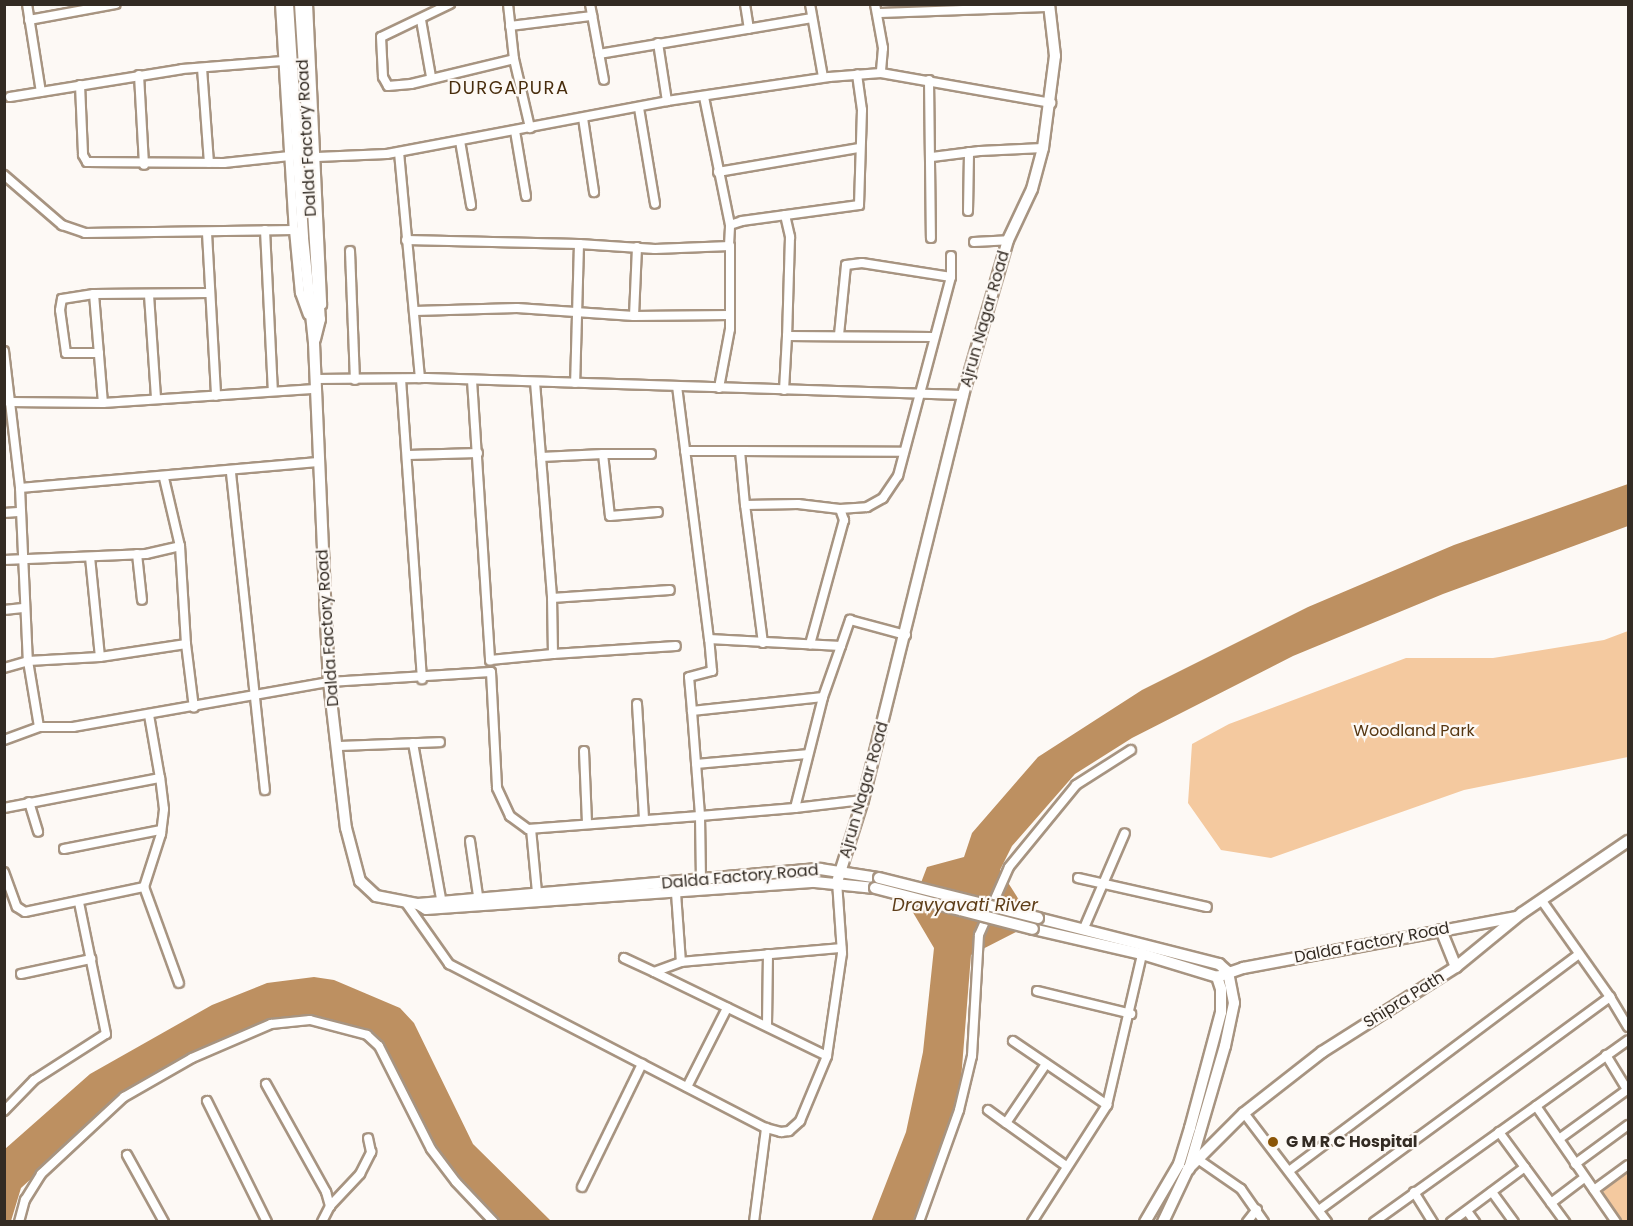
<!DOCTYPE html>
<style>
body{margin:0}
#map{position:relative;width:1633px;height:1226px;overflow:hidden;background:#fdf9f5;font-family:Poppins,sans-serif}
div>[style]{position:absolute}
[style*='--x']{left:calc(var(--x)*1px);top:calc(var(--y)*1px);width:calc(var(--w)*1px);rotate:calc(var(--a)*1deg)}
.green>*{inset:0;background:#f4c99f}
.water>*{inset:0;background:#bd9061}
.roads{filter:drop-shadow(2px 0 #a79481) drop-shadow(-2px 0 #a79481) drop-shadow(0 2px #a79481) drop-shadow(0 -2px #a79481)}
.street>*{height:8px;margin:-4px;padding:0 4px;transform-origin:4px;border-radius:4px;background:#fff}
.secondary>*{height:10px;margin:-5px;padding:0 5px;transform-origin:5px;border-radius:5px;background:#fff}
.bridges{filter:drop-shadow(2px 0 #a79481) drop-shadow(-2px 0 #a79481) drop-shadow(0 2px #a79481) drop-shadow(0 -2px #a79481)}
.secondary-bridge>*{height:10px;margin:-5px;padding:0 5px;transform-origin:5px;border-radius:5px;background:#fff}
.dots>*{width:16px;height:16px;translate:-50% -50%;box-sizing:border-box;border:3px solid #fdf9f5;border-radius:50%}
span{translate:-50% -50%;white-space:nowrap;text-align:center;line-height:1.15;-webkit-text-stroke:4.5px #fdf9f5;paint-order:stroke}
.street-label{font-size:16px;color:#332b23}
.park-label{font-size:16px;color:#573712}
.poi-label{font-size:16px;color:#332b23;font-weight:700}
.left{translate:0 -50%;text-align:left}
.neighbourhood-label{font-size:18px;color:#482d0d;letter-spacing:1.5px}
.water-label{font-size:18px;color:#5e3e19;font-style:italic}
.frame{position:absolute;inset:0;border:6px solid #332b23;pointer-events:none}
</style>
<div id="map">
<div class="green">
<i style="clip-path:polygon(1628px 631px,1628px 757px,1464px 790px,1271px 858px,1221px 850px,1188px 803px,1192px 744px,1229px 724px,1406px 658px,1493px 658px,1604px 640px)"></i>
<i style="clip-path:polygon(1628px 1161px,1628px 1221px,1617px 1221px,1591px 1187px)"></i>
</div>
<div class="water">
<i style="clip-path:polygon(1628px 484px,1628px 526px,1443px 594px,1293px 656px,1132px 738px,1075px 774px,1012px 846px,1000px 870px,1021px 903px,1016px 932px,971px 955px,961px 1080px,950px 1128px,913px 1221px,871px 1222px,906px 1132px,923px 1052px,934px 948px,908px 904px,914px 901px,927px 867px,964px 857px,972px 833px,1038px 757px,1142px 690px,1308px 607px,1454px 545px)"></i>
<i style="clip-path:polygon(314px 977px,334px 980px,400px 1008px,414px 1023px,473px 1144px,551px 1221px,494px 1221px,442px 1169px,380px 1047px,319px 1019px,268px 1025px,247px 1033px,111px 1106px,21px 1188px,11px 1221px,5px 1222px,5px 1149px,90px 1074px,212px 1005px,267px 983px)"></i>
</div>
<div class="roads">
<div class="street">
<i style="--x:27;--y:4;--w:89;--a:81"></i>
<i style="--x:280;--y:4;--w:226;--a:86.5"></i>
<i style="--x:294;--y:230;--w:63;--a:84.6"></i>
<i style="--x:300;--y:293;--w:23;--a:70"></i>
<i style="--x:308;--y:4;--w:301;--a:87.3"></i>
<i style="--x:450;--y:4;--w:76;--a:154.4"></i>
<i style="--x:381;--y:37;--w:40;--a:87.1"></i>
<i style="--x:383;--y:77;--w:10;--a:61"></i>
<i style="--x:388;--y:86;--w:23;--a:-5"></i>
<i style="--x:411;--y:84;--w:106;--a:-13.6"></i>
<i style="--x:508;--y:4;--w:55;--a:83.8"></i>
<i style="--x:514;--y:59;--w:71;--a:76.9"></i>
<i style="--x:590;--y:4;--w:77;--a:79.6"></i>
<i style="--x:745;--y:4;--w:25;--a:81"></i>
<i style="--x:810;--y:4;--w:74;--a:79.9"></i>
<i style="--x:875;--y:4;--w:45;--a:79.7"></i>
<i style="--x:883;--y:48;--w:25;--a:95"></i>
<i style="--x:877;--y:13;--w:172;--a:-2"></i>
<i style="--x:29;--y:20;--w:88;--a:-10.4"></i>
<i style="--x:421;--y:20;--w:58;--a:80"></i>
<i style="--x:510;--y:26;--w:83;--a:-7"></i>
<i style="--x:658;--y:43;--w:59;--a:81.2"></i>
<i style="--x:599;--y:54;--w:216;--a:-9.6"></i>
<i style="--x:202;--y:68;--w:95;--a:85.8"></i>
<i style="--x:139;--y:75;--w:90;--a:86.8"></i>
<i style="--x:929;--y:80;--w:158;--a:89.3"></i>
<i style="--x:80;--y:85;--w:70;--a:87.5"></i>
<i style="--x:83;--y:155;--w:8;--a:60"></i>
<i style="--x:87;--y:162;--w:137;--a:0.4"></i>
<i style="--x:224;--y:163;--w:66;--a:-6.1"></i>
<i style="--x:10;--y:97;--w:174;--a:-9.2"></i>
<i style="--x:182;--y:69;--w:101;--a:-4.5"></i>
<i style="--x:704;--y:97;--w:131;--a:78.5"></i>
<i style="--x:639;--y:108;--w:97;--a:80.5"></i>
<i style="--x:583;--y:118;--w:75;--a:81.5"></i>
<i style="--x:515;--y:131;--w:66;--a:80.4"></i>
<i style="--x:460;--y:141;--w:65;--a:80.2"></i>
<i style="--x:399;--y:152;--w:227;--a:84.7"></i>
<i style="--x:317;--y:157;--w:70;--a:-2.5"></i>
<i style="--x:387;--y:154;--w:285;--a:-10.7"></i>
<i style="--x:667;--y:101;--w:164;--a:-8.4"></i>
<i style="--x:829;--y:77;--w:52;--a:-4.4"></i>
<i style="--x:881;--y:73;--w:173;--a:10"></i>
<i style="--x:932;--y:157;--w:48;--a:-7.1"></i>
<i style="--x:980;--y:151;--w:63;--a:-2.7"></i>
<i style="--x:718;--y:172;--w:142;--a:-9.7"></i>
<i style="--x:4;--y:175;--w:77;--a:40.8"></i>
<i style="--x:62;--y:225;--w:24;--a:19"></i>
<i style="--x:85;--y:233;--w:209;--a:-0.8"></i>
<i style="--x:968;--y:211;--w:59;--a:-89"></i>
<i style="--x:785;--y:215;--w:23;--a:77"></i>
<i style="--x:790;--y:237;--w:99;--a:91.7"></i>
<i style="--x:265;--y:230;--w:161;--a:87.2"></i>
<i style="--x:207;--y:233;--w:163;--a:86.8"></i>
<i style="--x:406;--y:240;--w:173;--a:1.3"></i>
<i style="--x:579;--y:244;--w:139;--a:91.6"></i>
<i style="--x:974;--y:242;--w:34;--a:-3"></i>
<i style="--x:579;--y:244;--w:76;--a:3.8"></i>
<i style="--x:655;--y:249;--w:75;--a:-2.3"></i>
<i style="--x:730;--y:246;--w:83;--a:90"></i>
<i style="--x:730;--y:329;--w:60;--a:100.6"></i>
<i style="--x:729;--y:246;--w:21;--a:-87"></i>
<i style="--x:730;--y:225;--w:13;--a:-18"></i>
<i style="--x:742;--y:221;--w:118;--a:-7.8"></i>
<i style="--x:859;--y:205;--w:95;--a:-88.2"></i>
<i style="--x:862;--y:110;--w:36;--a:-98"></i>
<i style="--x:350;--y:251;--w:129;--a:87.8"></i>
<i style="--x:94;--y:294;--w:109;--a:85.3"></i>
<i style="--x:149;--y:295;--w:104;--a:86.1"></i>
<i style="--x:415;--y:311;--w:102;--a:-1.7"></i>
<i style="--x:517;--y:308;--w:117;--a:3.9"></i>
<i style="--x:634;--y:316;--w:69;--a:-87.5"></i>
<i style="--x:634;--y:316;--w:96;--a:-0.6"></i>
<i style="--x:839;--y:335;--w:70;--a:-84.3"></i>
<i style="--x:846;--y:265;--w:16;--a:-7"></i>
<i style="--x:862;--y:263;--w:90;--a:8.9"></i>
<i style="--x:4;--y:351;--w:138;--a:83.3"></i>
<i style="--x:20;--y:488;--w:173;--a:87.4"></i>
<i style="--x:28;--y:661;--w:67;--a:80.5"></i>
<i style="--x:99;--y:353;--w:33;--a:180"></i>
<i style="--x:66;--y:353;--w:43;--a:-97.9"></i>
<i style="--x:60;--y:310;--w:11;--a:-80"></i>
<i style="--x:62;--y:299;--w:32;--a:-9"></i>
<i style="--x:94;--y:294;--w:115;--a:-0.5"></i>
<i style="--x:316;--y:379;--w:111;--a:-0.5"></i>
<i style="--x:427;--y:378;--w:536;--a:1.82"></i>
<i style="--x:401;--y:379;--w:301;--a:86"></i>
<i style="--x:472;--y:380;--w:281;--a:86.3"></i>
<i style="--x:490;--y:660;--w:63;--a:-5.4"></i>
<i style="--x:553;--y:654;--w:56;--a:-91"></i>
<i style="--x:535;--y:382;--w:75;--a:85.4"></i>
<i style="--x:541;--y:457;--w:62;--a:-2.8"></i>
<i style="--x:603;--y:454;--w:62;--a:83.6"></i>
<i style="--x:610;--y:516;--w:48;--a:-4.8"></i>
<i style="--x:677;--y:386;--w:255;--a:82.8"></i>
<i style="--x:784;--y:390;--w:54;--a:-86.8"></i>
<i style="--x:787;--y:336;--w:145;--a:0.4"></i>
<i style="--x:9;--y:402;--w:94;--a:0.6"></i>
<i style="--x:103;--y:403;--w:213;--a:-3.8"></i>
<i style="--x:685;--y:451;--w:55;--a:0"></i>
<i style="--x:740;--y:451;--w:54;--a:84.7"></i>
<i style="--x:740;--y:451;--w:164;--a:0.3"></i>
<i style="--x:603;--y:454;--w:48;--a:0"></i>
<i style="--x:408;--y:455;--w:70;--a:-1.6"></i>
<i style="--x:541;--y:457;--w:141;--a:85.5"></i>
<i style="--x:552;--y:598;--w:118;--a:-3.9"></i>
<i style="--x:231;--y:473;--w:319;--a:83.9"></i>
<i style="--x:164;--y:478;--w:70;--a:76.8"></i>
<i style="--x:20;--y:488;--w:299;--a:-5"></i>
<i style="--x:840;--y:509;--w:27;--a:-4"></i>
<i style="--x:867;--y:507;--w:18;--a:-29"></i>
<i style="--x:883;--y:498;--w:27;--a:-56"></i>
<i style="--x:898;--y:476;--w:206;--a:-75.1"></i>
<i style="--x:951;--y:277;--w:21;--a:-90"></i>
<i style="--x:4;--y:513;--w:14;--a:-4"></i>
<i style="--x:137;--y:554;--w:46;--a:83.8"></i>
<i style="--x:90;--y:557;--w:100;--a:84.3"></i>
<i style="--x:4;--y:560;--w:142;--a:-2.4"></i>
<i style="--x:146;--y:554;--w:35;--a:-13"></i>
<i style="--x:180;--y:546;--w:98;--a:86.5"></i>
<i style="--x:4;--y:610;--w:19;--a:-6"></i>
<i style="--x:763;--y:643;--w:139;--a:-97.4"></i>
<i style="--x:745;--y:505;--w:53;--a:-1.1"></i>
<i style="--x:798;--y:504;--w:42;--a:6.8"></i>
<i style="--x:840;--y:509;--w:12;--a:70"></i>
<i style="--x:844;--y:520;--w:129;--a:105.3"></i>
<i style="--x:841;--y:646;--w:28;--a:-71"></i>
<i style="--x:850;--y:620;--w:58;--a:15"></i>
<i style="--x:553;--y:654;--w:123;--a:-3.7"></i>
<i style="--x:4;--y:668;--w:25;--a:-16"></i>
<i style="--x:28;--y:661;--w:72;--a:-3.2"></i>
<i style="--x:100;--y:657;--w:87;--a:-8.6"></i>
<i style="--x:186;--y:644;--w:64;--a:82.9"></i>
<i style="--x:637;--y:704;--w:116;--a:86.5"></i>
<i style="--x:692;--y:711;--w:34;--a:-95"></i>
<i style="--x:689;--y:677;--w:24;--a:-15"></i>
<i style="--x:712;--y:671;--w:32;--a:-95"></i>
<i style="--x:709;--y:639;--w:132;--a:3"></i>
<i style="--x:841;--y:646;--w:54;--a:109.4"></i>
<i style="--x:4;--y:740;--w:37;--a:-20"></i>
<i style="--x:39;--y:727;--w:34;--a:0"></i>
<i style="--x:73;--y:727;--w:260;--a:-10"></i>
<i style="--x:329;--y:682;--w:162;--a:-3.5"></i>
<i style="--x:491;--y:672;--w:116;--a:87"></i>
<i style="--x:497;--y:788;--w:31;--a:65"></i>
<i style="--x:510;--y:816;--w:22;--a:36"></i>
<i style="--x:528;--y:829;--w:172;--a:-4.3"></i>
<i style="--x:700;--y:816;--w:95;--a:-4.8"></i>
<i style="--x:795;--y:808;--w:114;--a:-75.8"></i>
<i style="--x:823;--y:697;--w:132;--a:173.9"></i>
<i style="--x:692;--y:711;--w:105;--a:85.6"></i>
<i style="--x:700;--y:816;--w:64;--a:89.1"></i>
<i style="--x:413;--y:743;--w:158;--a:79.8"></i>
<i style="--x:337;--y:746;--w:103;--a:-2.2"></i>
<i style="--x:584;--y:751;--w:73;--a:87.6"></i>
<i style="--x:696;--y:764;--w:111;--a:-5.1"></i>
<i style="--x:29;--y:802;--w:31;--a:73"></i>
<i style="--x:4;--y:808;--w:159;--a:-10.9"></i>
<i style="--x:160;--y:778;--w:64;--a:-99.9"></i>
<i style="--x:795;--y:808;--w:68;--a:-6.7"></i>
<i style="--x:531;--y:829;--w:64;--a:84.6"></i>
<i style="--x:470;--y:841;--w:56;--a:81.7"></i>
<i style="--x:64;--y:849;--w:99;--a:-11.1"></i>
<i style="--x:4;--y:872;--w:37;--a:70"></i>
<i style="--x:17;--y:907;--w:9;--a:32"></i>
<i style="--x:25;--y:912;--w:122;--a:-11.9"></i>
<i style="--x:144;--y:887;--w:56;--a:-72.2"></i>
<i style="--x:161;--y:834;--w:25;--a:-83"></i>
<i style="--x:164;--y:809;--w:31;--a:-97"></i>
<i style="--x:1078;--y:878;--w:132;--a:12.7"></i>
<i style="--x:144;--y:887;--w:102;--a:70"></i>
<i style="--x:676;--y:893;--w:69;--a:85.9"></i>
<i style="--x:406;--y:903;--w:75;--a:54.8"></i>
<i style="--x:449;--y:964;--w:357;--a:27.4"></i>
<i style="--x:766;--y:1128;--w:16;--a:15"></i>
<i style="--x:781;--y:1132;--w:8;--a:-7"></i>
<i style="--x:789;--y:1131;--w:15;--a:-42"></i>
<i style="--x:800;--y:1121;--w:70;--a:-67.4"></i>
<i style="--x:827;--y:1056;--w:104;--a:-81.7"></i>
<i style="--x:842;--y:953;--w:71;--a:-94"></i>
<i style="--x:1084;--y:928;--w:103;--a:-66.7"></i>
<i style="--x:624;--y:958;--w:33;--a:25"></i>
<i style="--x:21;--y:974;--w:72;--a:-12.1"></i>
<i style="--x:1037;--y:991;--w:97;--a:13.7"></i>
<i style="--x:1610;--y:997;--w:35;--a:59"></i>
<i style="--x:767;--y:1025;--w:71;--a:-89.2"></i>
<i style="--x:1013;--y:1041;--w:114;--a:34.2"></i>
<i style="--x:1606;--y:1055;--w:42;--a:58.6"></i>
<i style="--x:827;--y:1056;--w:192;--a:-154.1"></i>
<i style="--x:654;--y:972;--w:29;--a:-20"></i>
<i style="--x:681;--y:962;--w:161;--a:-5"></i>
<i style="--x:1046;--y:1064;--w:71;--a:124.1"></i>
<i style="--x:1006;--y:1123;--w:74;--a:35.6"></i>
<i style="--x:266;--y:1084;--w:124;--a:60.9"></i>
<i style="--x:326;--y:1192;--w:15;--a:74"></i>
<i style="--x:330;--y:1206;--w:18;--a:117"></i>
<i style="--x:687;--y:1087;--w:89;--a:-63.1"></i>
<i style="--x:207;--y:1101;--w:135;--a:63.6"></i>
<i style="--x:1536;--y:1106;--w:141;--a:55.4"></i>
<i style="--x:988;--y:1110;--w:22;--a:36"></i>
<i style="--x:4;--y:1111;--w:43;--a:-45.9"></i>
<i style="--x:34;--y:1080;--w:85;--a:-32.6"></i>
<i style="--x:106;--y:1034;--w:135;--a:-101.6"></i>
<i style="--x:1244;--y:1113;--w:137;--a:52.7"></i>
<i style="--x:1499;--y:1132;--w:112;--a:53.7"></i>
<i style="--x:1559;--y:1139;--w:85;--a:-35.9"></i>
<i style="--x:127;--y:1155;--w:77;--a:61.1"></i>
<i style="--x:1199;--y:1160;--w:51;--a:34.6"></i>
<i style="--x:1241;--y:1189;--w:40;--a:55.1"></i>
<i style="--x:1575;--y:1164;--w:66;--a:-36.3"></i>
<i style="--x:1289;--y:1171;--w:361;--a:-36.8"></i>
<i style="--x:582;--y:1187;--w:137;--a:-64"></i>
<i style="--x:1594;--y:1190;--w:42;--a:-36.3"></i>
<i style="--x:1414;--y:1192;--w:36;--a:58"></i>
<i style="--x:1492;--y:1192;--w:37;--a:54"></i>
<i style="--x:1551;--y:1203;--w:41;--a:-37.1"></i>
<i style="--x:330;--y:1206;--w:44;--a:-46.8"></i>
<i style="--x:360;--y:1174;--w:25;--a:-63"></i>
<i style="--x:371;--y:1152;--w:14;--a:-102"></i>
<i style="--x:1319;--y:1210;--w:361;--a:-36.2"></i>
<i style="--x:1610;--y:997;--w:118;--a:-125.3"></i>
<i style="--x:1467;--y:1211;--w:14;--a:54"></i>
<i style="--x:19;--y:1222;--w:23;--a:-75"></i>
<i style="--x:25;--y:1200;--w:31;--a:-58"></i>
<i style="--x:41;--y:1174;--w:113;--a:-42.9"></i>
<i style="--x:124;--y:1097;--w:78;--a:-29.8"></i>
<i style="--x:192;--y:1058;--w:86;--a:-23.3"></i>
<i style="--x:271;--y:1024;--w:39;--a:-6"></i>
<i style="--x:310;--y:1020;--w:59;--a:14.7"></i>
<i style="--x:367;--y:1035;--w:16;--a:43"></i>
<i style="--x:379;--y:1046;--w:115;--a:63.2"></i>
<i style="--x:431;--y:1149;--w:41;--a:52.9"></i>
<i style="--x:456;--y:1182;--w:55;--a:46.5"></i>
<i style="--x:754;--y:1222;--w:95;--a:-82.7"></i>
<i style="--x:919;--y:1222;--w:119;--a:-70.3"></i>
<i style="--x:959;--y:1110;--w:56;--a:-76.5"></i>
<i style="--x:972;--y:1056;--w:121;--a:-86.7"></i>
<i style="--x:979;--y:935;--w:74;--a:-66.2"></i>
<i style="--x:1009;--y:867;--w:106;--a:-50.7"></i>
<i style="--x:1076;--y:785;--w:65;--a:-32.5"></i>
<i style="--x:1032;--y:1222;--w:139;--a:-57.3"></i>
<i style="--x:1107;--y:1105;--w:155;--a:-76.9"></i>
<i style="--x:1247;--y:1222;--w:16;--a:-52"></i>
<i style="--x:1374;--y:1222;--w:312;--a:-35.6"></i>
<i style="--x:1451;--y:1222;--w:92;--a:-36.6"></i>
</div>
<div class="secondary">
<i style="--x:288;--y:4;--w:234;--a:86.3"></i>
<i style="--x:303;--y:238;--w:106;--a:84"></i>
<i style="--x:314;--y:343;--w:339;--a:87.5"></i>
<i style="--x:329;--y:682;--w:147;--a:83.4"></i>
<i style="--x:346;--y:828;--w:55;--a:75.2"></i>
<i style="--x:360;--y:881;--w:22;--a:43"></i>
<i style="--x:376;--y:896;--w:43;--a:10.8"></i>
<i style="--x:418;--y:904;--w:9;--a:32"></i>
<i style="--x:426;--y:909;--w:390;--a:-4"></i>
<i style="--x:815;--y:882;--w:60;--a:5.7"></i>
<i style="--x:300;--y:4;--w:316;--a:86.4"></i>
<i style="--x:320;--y:319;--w:21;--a:104"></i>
<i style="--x:837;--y:882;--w:86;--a:-72.4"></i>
<i style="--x:863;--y:800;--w:417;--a:-76.1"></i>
<i style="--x:963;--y:395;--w:161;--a:-73.8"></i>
<i style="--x:1008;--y:240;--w:56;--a:-64.8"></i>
<i style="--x:1032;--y:189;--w:42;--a:-75"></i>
<i style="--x:1043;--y:148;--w:93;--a:-82.6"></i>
<i style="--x:1055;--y:56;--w:52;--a:-96.6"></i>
<i style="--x:418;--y:904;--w:404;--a:-5"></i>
<i style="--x:820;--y:869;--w:60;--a:8.7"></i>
<i style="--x:1038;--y:918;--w:187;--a:14.3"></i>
<i style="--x:1219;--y:964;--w:12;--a:42"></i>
<i style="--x:1033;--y:929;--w:112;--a:12.9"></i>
<i style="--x:1142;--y:954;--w:78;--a:17"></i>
<i style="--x:1217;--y:977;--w:28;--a:-19"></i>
<i style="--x:1243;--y:968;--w:277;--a:-10.6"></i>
<i style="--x:1441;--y:930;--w:40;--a:68"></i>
<i style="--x:1189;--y:1169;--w:128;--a:-73.7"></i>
<i style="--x:1225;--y:1046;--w:44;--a:-78.2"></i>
<i style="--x:1234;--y:1003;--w:32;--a:-101"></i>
<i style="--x:1145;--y:1222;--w:67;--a:-59.6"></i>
<i style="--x:1179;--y:1164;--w:38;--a:-73"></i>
<i style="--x:1190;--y:1128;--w:120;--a:-75"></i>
<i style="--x:1221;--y:1012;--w:23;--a:-90"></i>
<i style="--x:1221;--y:989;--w:13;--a:-108"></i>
<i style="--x:1163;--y:1222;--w:59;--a:-64.7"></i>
<i style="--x:1188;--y:1169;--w:79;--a:-45"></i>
<i style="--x:1244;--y:1113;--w:99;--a:-38"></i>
<i style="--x:1322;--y:1052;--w:159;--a:-32.4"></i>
<i style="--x:1456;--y:967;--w:85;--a:-39.3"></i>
<i style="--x:1522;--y:913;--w:128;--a:-34.2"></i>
</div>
</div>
<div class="bridges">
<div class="secondary-bridge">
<i style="--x:879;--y:878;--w:164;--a:14.1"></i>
<i style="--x:875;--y:888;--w:163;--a:14.5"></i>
</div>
</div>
<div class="dots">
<i style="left:1273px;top:1142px;background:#8b5506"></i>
</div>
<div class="street-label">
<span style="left:307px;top:138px;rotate:-93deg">Dalda Factory Road</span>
<span style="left:985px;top:319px;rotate:-74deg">Ajrun Nagar Road</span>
<span style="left:328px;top:628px;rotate:-94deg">Dalda Factory Road</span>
<span style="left:864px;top:790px;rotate:-74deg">Ajrun Nagar Road</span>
<span style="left:740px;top:877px;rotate:-5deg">Dalda Factory Road</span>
<span style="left:1372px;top:943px;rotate:-11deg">Dalda Factory Road</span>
<span style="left:1404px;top:1000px;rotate:-32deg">Shipra Path</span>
</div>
<div class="park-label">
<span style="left:1414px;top:731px">Woodland Park</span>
</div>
<div class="poi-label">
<span class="left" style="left:1286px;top:1142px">G M R C Hospital</span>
</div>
<div class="neighbourhood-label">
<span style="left:509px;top:88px">DURGAPURA</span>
</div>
<div class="water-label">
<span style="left:965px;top:905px">Dravyavati River</span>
</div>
<div class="frame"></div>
</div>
